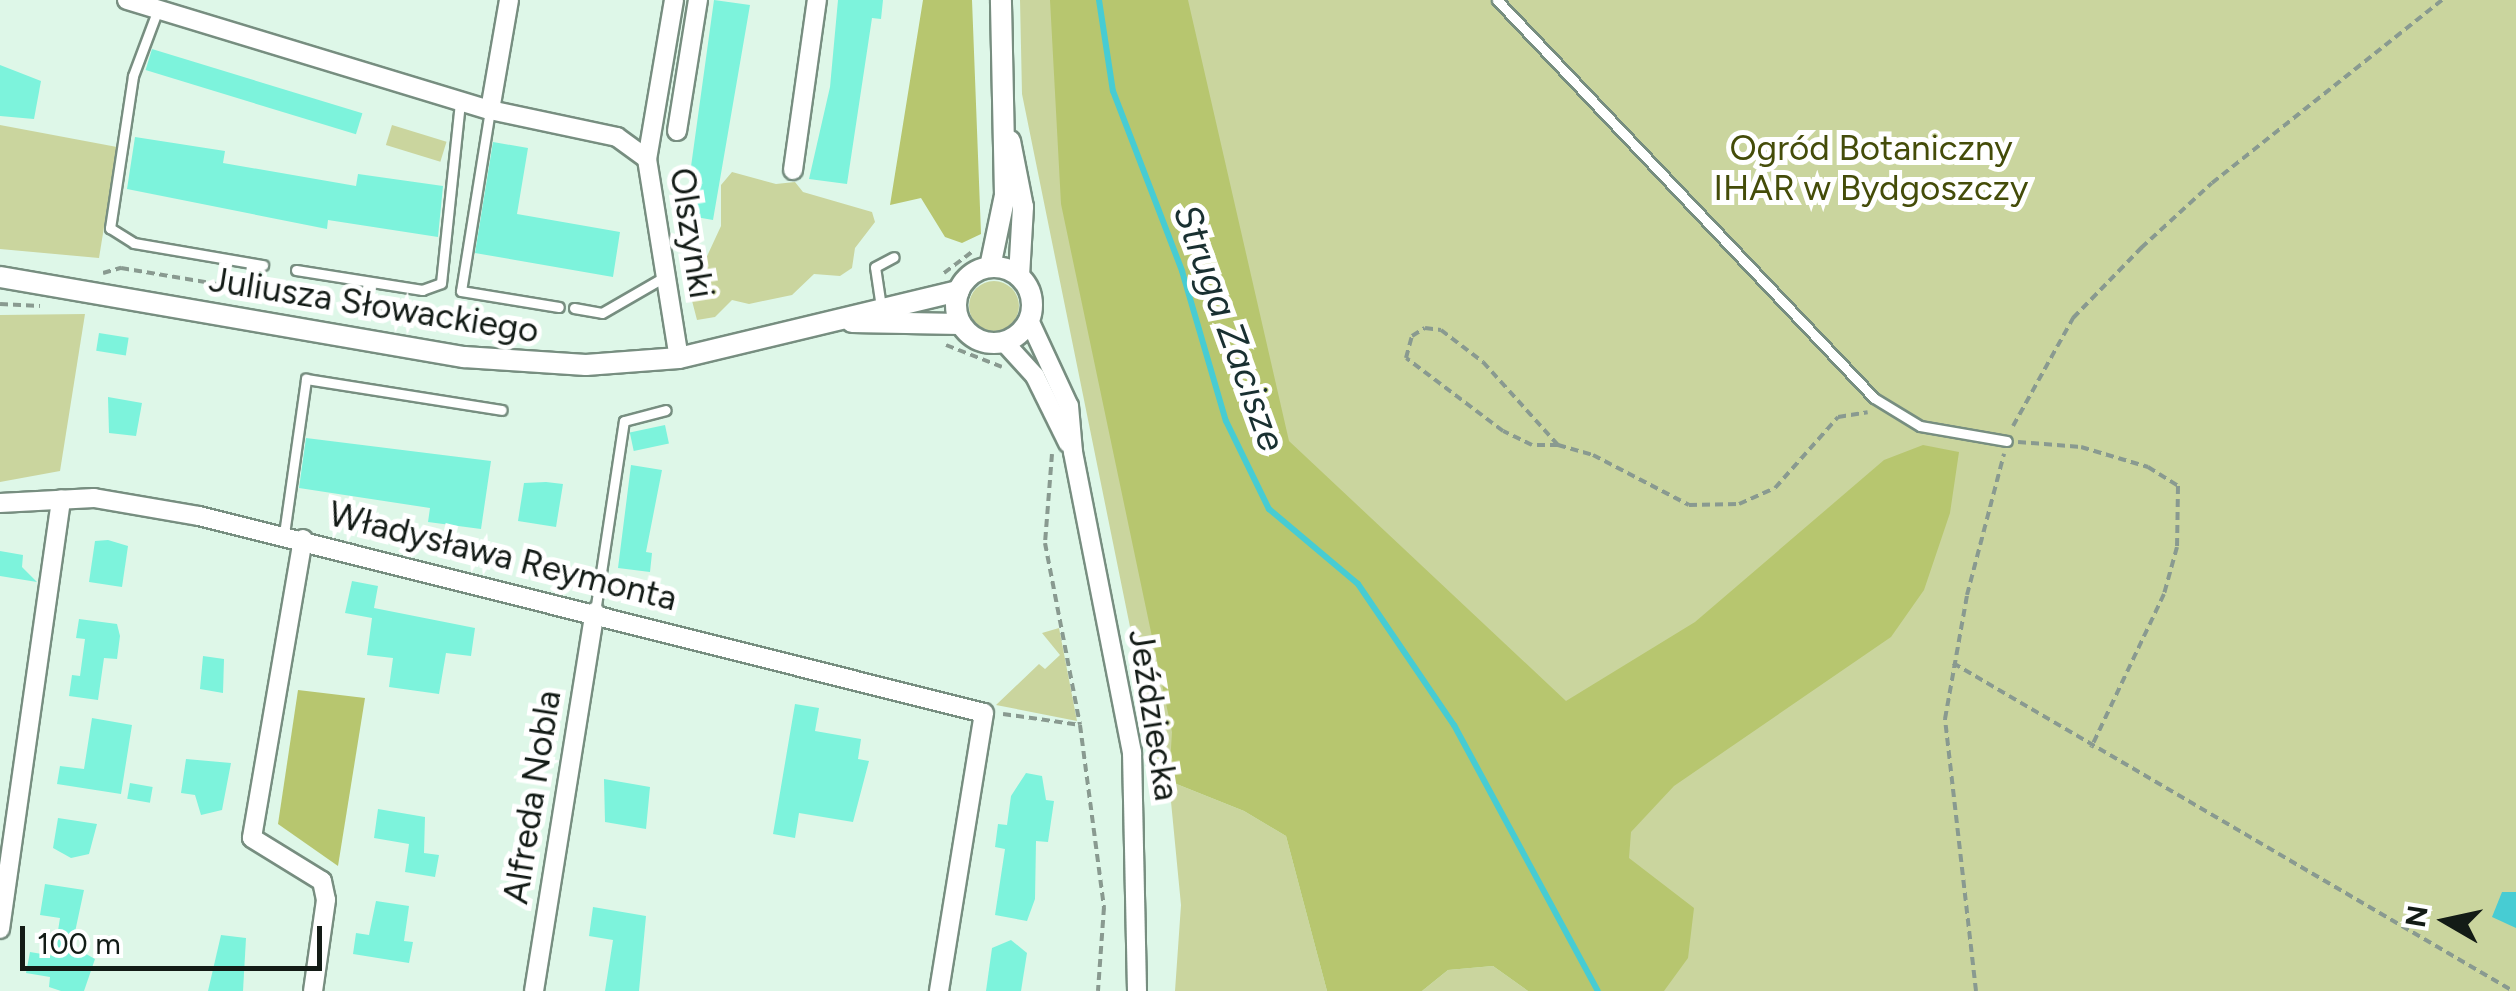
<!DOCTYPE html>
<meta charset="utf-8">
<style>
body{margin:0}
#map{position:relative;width:2516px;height:991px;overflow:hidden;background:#def7e8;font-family:Figtree,sans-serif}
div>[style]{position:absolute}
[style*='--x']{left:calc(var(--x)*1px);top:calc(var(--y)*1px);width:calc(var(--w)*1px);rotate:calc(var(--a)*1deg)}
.green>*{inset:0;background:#cad59e;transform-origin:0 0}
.round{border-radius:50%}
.forest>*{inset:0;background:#b7c66f}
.water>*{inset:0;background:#47ccd3}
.stream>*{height:6px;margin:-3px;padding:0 3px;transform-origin:3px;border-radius:3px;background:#47ccd3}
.building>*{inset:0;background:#7df3dc;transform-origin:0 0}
.path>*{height:4px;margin-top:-2px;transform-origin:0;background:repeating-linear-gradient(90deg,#899a90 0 8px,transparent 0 13px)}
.roads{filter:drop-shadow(2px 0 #778e80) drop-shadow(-2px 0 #778e80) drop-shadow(0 2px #778e80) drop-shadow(0 -2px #778e80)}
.service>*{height:9px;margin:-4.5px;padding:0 4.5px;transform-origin:4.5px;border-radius:4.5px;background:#fff}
.minor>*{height:18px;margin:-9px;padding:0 9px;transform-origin:9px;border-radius:9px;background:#fff}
.tertiary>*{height:20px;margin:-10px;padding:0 10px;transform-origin:10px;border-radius:10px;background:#fff}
.tertiary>.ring{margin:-10px;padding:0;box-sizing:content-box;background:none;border:20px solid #fff;border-radius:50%}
span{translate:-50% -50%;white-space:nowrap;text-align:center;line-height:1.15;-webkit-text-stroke:10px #fff;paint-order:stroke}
.park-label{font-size:35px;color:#444c09}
.street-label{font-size:35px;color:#131b16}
.water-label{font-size:38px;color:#193031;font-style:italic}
.north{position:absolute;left:2396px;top:871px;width:100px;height:100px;-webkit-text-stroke:8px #fff;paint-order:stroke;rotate:279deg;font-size:28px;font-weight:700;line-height:40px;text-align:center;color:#131b16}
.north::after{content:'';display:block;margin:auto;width:35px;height:45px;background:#131b16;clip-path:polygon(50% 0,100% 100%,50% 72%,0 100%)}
.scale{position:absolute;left:20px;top:926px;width:302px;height:45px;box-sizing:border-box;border:5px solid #131b16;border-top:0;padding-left:12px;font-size:30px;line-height:35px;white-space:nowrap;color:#131b16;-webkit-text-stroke:8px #fff;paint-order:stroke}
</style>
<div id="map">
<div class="green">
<i style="clip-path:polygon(1020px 0,2516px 0,2516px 991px,1602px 991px,1312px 801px,1157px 760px,1022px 94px)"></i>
<i style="clip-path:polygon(0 125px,117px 147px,99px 258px,0 249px)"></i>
<i style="left:392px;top:125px;width:57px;height:21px;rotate:17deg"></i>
<i style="clip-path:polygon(732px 172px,776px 184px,795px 182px,803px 192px,872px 212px,875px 222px,855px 248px,852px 268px,840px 276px,814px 274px,792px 295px,749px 304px,732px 300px,715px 317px,697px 320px,690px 293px,721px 226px,721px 185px)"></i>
<i class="round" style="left:969px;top:281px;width:50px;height:50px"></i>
<i style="clip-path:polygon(85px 314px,60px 471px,0 482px,0 315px)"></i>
<i style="clip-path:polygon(1059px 628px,1077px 721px,996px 705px,1039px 664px,1045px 669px,1060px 655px,1042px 633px)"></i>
<i style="clip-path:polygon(1169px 781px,1244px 811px,1286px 836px,1327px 991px,1175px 991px,1181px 905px)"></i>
<i style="clip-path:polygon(1493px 966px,1528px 991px,1422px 991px,1448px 970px)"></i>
</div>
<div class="forest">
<i style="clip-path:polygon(923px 0,972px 0,981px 234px,962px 243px,945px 237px,921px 198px,890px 205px)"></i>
<i style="clip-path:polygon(1050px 0,1188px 0,1289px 441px,1566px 701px,1695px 622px,1884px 460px,1923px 445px,1959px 452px,1950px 513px,1924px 590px,1891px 637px,1674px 786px,1631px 832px,1629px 858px,1694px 908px,1688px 958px,1664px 991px,1528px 991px,1493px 966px,1448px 970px,1422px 991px,1327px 991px,1286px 836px,1244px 811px,1169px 781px,1172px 732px,1061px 204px)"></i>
<i style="clip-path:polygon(298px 690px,365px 698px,338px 866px,278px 824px)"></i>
</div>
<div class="water">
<i style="clip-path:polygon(2502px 892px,2516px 892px,2516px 928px,2492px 917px)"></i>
</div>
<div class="stream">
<i style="--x:1099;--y:0;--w:92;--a:81.3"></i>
<i style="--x:1113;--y:91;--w:193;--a:69"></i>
<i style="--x:1182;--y:271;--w:156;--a:73.7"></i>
<i style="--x:1226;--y:421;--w:98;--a:64"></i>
<i style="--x:1269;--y:509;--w:116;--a:40.1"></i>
<i style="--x:1358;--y:584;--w:171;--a:55.8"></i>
<i style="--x:1454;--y:725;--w:302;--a:61.6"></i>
</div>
<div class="building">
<i style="clip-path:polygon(714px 0,750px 5px,713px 220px,696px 217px,698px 198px,689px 181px)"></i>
<i style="clip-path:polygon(838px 0,883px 0,881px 19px,872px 18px,847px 184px,809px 179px,830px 87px)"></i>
<i style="left:152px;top:49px;width:220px;height:22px;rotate:17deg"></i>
<i style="clip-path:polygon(0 65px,41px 81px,34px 119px,0 116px)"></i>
<i style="clip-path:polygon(135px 137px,225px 151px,223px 163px,356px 186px,358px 174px,443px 186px,438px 237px,328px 220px,327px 229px,127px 189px)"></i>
<i style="clip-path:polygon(493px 142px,528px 148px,517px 214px,620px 232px,613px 277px,475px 253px)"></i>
<i style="left:99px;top:333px;width:30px;height:18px;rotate:9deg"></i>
<i style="clip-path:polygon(108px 397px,142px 403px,136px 436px,109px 433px)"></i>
<i style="left:665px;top:425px;width:19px;height:36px;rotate:78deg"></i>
<i style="clip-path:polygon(306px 438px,491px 461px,481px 529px,428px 522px,430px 508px,299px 488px)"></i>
<i style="clip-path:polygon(631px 465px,662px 470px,646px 552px,652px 553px,650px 572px,618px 568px)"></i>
<i style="clip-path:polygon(546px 482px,563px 484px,556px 527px,518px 521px,524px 483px)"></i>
<i style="clip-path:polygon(108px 540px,128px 546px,122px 587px,89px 582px,95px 541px)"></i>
<i style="clip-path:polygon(0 551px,23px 555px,22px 567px,37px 582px,0 576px)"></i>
<i style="clip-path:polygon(352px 581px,378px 586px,374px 608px,475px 628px,471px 656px,446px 653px,439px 694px,389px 687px,393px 658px,367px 655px,372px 618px,345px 613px)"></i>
<i style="clip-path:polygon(79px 619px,117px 624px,120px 636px,117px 659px,104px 658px,98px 700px,69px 696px,72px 675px,80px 676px,85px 639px,76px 638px)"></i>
<i style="clip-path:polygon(203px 656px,224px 659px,223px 693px,200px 689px)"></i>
<i style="clip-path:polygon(795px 704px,819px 708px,815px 731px,861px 739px,858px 759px,869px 761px,853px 822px,799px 813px,795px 838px,773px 834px)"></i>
<i style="clip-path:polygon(92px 718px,132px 725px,121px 794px,57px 784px,60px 766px,84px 769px)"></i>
<i style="clip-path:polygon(186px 759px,231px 763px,222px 810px,201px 815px,195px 795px,181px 793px)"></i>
<i style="clip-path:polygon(1026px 773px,1042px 776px,1046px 800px,1054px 801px,1048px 842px,1036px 841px,1035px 899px,1027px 921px,995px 915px,1005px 849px,995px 847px,998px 824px,1007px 825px,1011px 796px)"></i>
<i style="clip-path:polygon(604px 779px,650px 787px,646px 829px,605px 822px)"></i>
<i style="left:130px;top:783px;width:23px;height:16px;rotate:10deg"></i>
<i style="clip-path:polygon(378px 809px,425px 817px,424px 853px,439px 855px,435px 877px,405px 872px,409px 844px,374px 838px)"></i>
<i style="clip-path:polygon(58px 818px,97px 824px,89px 854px,71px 858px,53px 848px)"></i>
<i style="clip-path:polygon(45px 884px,84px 890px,72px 946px,95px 959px,84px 991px,61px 991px,49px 987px,50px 977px,26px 973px,30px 952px,54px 956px,60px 918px,40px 915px)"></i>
<i style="clip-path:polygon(376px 901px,409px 906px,404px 941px,413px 942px,409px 963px,353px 954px,356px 933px,369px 935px)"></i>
<i style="clip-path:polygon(593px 907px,646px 916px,639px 991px,605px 991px,613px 940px,589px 936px)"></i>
<i style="clip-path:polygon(221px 935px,246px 938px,243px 991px,208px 991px)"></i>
<i style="clip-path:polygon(1011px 940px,1027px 953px,1021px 991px,986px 991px,992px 948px)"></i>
</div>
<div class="path">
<i style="--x:103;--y:273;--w:19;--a:-16"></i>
<i style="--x:121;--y:268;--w:284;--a:9.5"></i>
<i style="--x:401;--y:315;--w:38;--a:25"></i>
<i style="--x:944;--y:273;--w:35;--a:-37"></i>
<i style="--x:0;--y:304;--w:40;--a:2.9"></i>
<i style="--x:946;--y:345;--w:60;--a:21.4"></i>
<i style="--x:2013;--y:426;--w:124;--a:-60.9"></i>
<i style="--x:2073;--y:318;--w:98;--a:-45.8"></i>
<i style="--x:2141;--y:248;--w:96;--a:-42.5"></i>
<i style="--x:2212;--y:183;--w:294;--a:-38.5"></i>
<i style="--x:2018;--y:442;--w:63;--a:4.5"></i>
<i style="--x:2081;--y:447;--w:70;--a:16.6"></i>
<i style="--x:2148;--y:467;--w:36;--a:32"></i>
<i style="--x:2178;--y:486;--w:61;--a:90.9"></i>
<i style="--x:2177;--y:547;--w:49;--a:105.5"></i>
<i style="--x:2164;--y:594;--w:170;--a:115.4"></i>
<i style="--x:1558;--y:445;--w:26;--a:180"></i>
<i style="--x:1532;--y:445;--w:32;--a:-154"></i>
<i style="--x:1503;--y:431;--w:121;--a:-143"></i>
<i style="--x:1406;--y:358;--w:23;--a:-75"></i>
<i style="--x:1412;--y:336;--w:15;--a:-32"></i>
<i style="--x:1425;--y:328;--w:16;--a:7"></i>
<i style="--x:1441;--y:330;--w:53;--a:37.3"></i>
<i style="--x:1483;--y:362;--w:112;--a:47.9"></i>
<i style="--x:1558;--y:445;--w:36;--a:16"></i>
<i style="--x:1593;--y:455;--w:108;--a:27.5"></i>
<i style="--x:1689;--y:505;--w:50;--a:-1.1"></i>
<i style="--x:1739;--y:504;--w:39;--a:-24"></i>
<i style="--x:1775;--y:488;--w:95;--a:-48.4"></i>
<i style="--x:1838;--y:417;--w:30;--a:-9"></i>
<i style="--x:1052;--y:454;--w:89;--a:94.5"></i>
<i style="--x:1045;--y:543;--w:185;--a:79.1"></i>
<i style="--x:1080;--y:725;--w:184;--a:82.5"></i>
<i style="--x:1104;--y:907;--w:84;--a:94.1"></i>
<i style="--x:1953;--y:663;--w:649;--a:30.36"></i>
<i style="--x:1003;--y:714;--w:78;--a:8.1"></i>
<i style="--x:1976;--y:991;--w:274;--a:-96.5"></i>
<i style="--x:1945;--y:719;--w:126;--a:-79.9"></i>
<i style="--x:1967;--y:595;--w:146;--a:-75.3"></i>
</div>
<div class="roads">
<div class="service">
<i style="--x:1497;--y:0;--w:548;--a:46.55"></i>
<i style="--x:1874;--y:398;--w:54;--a:31.3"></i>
<i style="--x:1920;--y:426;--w:88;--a:9.8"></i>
<i style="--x:158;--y:9;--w:72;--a:110.5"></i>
<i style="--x:133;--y:76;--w:154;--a:98.6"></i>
<i style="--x:110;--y:228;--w:28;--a:32"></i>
<i style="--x:134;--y:243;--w:131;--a:9.7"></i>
<i style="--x:490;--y:110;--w:183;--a:99.1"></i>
<i style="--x:461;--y:291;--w:99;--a:9.3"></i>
<i style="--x:296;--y:270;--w:128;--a:9"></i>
<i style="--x:422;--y:290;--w:20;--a:-20"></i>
<i style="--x:441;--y:283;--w:183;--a:-84"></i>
<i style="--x:881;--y:307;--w:40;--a:-98.5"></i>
<i style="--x:875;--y:267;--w:21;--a:-28"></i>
<i style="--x:574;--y:308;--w:28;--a:10"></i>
<i style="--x:602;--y:313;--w:74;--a:-30"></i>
<i style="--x:284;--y:534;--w:157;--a:-81.9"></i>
<i style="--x:306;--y:379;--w:198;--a:9"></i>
<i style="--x:595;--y:612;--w:193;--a:-81.4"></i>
<i style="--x:624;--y:421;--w:43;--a:-14.7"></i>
</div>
<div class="minor">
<i style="--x:127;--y:0;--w:379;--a:16.9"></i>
<i style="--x:509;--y:0;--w:112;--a:99.8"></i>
<i style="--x:490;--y:110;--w:130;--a:12"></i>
<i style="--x:617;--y:137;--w:37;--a:36"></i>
<i style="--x:674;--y:0;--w:161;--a:99.6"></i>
<i style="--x:647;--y:159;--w:202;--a:80.9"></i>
<i style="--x:677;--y:131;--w:133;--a:-80.9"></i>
<i style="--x:793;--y:170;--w:172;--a:-82"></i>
<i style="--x:1029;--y:320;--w:95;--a:65.1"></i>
<i style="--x:1069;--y:406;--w:46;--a:85"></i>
<i style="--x:1073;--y:452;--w:306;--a:78.9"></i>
<i style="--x:1132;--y:752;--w:239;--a:88.8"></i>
<i style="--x:1004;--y:342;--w:46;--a:47.6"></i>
<i style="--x:1035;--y:376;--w:75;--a:63.8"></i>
<i style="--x:0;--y:503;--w:94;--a:-3"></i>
<i style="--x:94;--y:498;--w:107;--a:9.7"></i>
<i style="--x:199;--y:516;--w:809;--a:14.09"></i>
<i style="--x:984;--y:713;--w:282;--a:99.2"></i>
<i style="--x:303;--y:539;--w:303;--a:99.7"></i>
<i style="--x:252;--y:838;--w:82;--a:31.6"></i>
<i style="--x:322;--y:881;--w:19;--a:78"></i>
<i style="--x:326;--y:900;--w:92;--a:98.1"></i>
<i style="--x:0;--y:929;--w:434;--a:-81.9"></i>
<i style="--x:534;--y:991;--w:384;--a:-80.9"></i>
</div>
<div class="tertiary">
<i style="--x:1010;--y:141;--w:67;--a:78.9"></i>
<i style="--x:1023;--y:207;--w:69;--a:93.3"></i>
<i style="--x:990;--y:267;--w:74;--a:-78.2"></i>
<i style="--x:1005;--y:195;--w:195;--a:-91.2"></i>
<i class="ring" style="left:956px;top:267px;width:56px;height:56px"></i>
<i style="--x:0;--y:277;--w:471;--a:9.8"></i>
<i style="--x:464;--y:357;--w:122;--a:3.8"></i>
<i style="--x:586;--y:365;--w:93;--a:-4.3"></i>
<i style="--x:679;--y:358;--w:288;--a:-13.5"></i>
<i style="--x:852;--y:322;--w:108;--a:1.1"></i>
</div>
</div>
<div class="park-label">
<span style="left:1871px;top:168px">Ogród Botaniczny<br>IHAR w Bydgoszczy</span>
</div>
<div class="street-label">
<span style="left:692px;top:233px;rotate:81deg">Olszynki</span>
<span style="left:374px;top:305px;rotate:9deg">Juliusza Słowackiego</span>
<span style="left:503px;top:556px;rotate:14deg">Władysława Reymonta</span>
<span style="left:1154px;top:715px;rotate:81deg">Jeździecka</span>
<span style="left:532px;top:797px;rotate:-81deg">Alfreda Nobla</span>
</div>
<div class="water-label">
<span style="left:1229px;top:328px;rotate:70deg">Struga Zacisze</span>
</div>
<div class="north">N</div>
<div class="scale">100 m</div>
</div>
